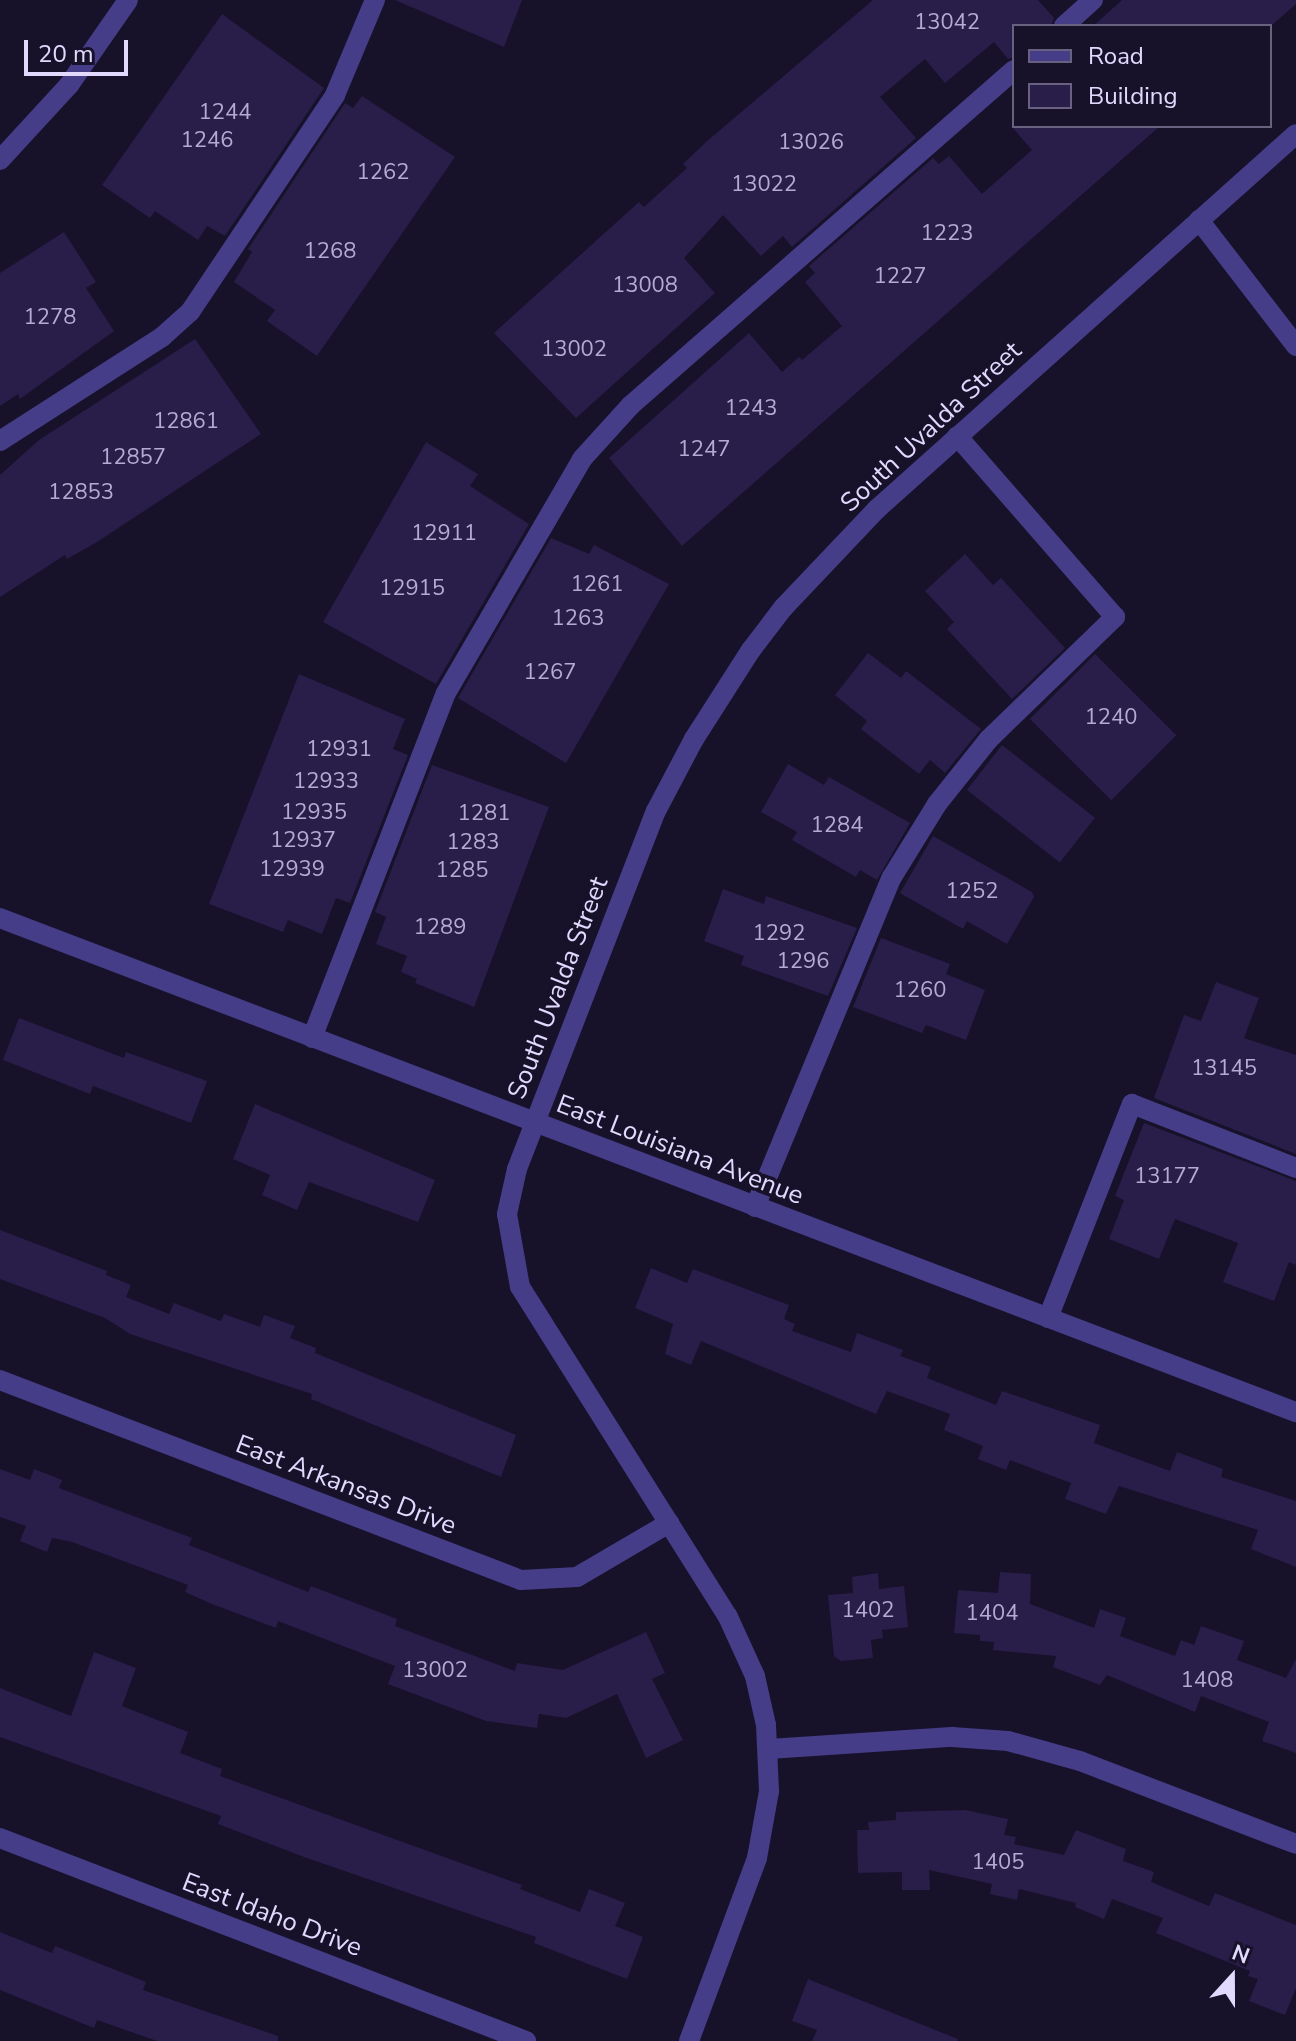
<!DOCTYPE html>
<style>
body{margin:0}
#map{position:relative;width:1296px;height:2041px;overflow:hidden;background:#17112a;font-family:"Nunito Sans",sans-serif}
div>[style]{position:absolute}
[style*='--x']{left:calc(var(--x)*1px);top:calc(var(--y)*1px);width:calc(var(--w)*1px);rotate:calc(var(--a)*1deg)}
.building>*{inset:0;background:#291d4a;transform-origin:0 0}
.minor>*{height:20px;margin:-10px;padding:0 10px;transform-origin:10px;border-radius:10px;background:#453d88}
span{translate:-50% -50%;white-space:nowrap;text-align:center;line-height:1.15;-webkit-text-stroke:7px #17112a;paint-order:stroke}
.number-label{font-size:22px;color:#b3abd1}
.number-label span{-webkit-text-stroke-width:0}
.street-label{font-size:26px;color:#e1dafe}
.legend{position:absolute;left:1012px;top:24px;width:260px;height:104px;box-sizing:border-box;background:#17112a;border:2px solid #68617f;margin:0;padding:10px 14px;list-style:none;font-size:24px;color:#e1dafe}
.legend li{display:flex;align-items:center;gap:16px;height:40px}
.legend b{width:40px;border:2px solid #68617f}
.north{position:absolute;left:1192px;top:1937px;width:80px;height:80px;-webkit-text-stroke:6px #17112a;paint-order:stroke;rotate:21deg;font-size:22px;font-weight:700;line-height:32px;text-align:center;color:#e1dafe}
.north::after{content:'';display:block;margin:auto;width:28px;height:36px;background:#e1dafe;clip-path:polygon(50% 0,100% 100%,50% 72%,0 100%)}
.scale{position:absolute;left:24px;top:40px;width:104px;height:36px;box-sizing:border-box;border:4px solid #e1dafe;border-top:0;padding-left:10px;font-size:24px;line-height:28px;white-space:nowrap;color:#e1dafe;-webkit-text-stroke:6px #17112a;paint-order:stroke}
</style>
<div id="map">
<div class="building">
<i style="clip-path:polygon(395px 0,522px 0,504px 47px)"></i>
<i style="clip-path:polygon(873px 0,1038px 0,1054px 18px,1051px 26px,1014px 26px,1014px 57px,1008px 59px,994px 42px,945px 83px,925px 59px,880px 97px,916px 138px,792px 247px,783px 236px,761px 256px,723px 215px,684px 258px,715px 293px,576px 418px,494px 333px,639px 202px,644px 207px,687px 168px,683px 164px,706px 142px)"></i>
<i style="clip-path:polygon(1122px 0,1296px 0,1296px 4px,1271px 26px,1093px 26px)"></i>
<i style="clip-path:polygon(222px 14px,324px 88px,225px 236px,207px 226px,198px 240px,155px 211px,150px 218px,102px 185px)"></i>
<i style="clip-path:polygon(362px 96px,455px 157px,317px 356px,267px 321px,275px 310px,234px 282px,252px 252px,248px 249px,345px 103px,353px 108px)"></i>
<i style="clip-path:polygon(1011px 126px,1160px 126px,682px 546px,609px 458px,749px 333px,782px 372px,799px 357px,802px 360px,842px 326px,805px 282px,815px 273px,809px 266px,933px 158px,939px 164px,949px 156px,982px 194px,1032px 150px)"></i>
<i style="clip-path:polygon(64px 232px,96px 282px,86px 288px,114px 331px,20px 399px,18px 394px,0 406px,0 273px)"></i>
<i style="clip-path:polygon(195px 339px,261px 434px,97px 542px,67px 559px,65px 555px,0 597px,0 475px,39px 440px)"></i>
<i style="clip-path:polygon(426px 442px,478px 474px,470px 486px,529px 524px,436px 684px,323px 622px)"></i>
<i style="clip-path:polygon(551px 538px,589px 554px,594px 545px,669px 584px,566px 763px,458px 698px)"></i>
<i style="clip-path:polygon(965px 554px,993px 585px,1001px 578px,1065px 648px,1012px 699px,947px 629px,954px 622px,925px 591px)"></i>
<i style="clip-path:polygon(868px 653px,901px 678px,906px 671px,981px 729px,945px 773px,930px 760px,919px 774px,861px 729px,867px 721px,835px 695px)"></i>
<i style="left:1095px;top:654px;width:115px;height:92px;rotate:45deg"></i>
<i style="clip-path:polygon(299px 674px,405px 719px,393px 749px,408px 755px,350px 903px,336px 898px,322px 934px,288px 920px,283px 932px,209px 904px)"></i>
<i style="left:1002px;top:745px;width:118px;height:57px;rotate:38deg"></i>
<i style="clip-path:polygon(788px 764px,824px 785px,829px 777px,910px 823px,877px 880px,860px 870px,856px 877px,792px 840px,797px 832px,761px 812px)"></i>
<i style="clip-path:polygon(432px 765px,549px 807px,474px 1007px,415px 983px,417px 979px,401px 972px,407px 956px,376px 944px,386px 917px,375px 912px)"></i>
<i style="clip-path:polygon(933px 836px,1032px 892px,1034px 897px,1007px 944px,967px 921px,963px 929px,900px 893px)"></i>
<i style="clip-path:polygon(723px 889px,764px 904px,766px 896px,857px 928px,828px 996px,741px 965px,744px 956px,704px 941px)"></i>
<i style="clip-path:polygon(881px 938px,950px 964px,946px 974px,985px 990px,966px 1040px,926px 1025px,922px 1033px,853px 1007px)"></i>
<i style="clip-path:polygon(1216px 982px,1259px 998px,1244px 1038px,1296px 1055px,1296px 1154px,1154px 1098px,1184px 1015px,1201px 1021px)"></i>
<i style="clip-path:polygon(19px 1018px,124px 1058px,126px 1052px,207px 1081px,191px 1123px,93px 1086px,90px 1094px,3px 1060px)"></i>
<i style="clip-path:polygon(255px 1104px,435px 1180px,418px 1222px,309px 1182px,297px 1210px,262px 1195px,270px 1175px,233px 1159px)"></i>
<i style="clip-path:polygon(1144px 1123px,1296px 1181px,1296px 1265px,1289px 1262px,1274px 1301px,1223px 1282px,1238px 1243px,1175px 1219px,1159px 1259px,1109px 1239px,1124px 1200px,1115px 1196px)"></i>
<i style="clip-path:polygon(0 1230px,107px 1271px,106px 1275px,131px 1285px,126px 1297px,169px 1314px,174px 1303px,221px 1321px,224px 1314px,260px 1327px,264px 1315px,295px 1326px,290px 1338px,316px 1348px,315px 1353px,516px 1435px,501px 1477px,311px 1399px,312px 1394px,130px 1334px,105px 1318px,0 1279px)"></i>
<i style="clip-path:polygon(651px 1268px,687px 1283px,693px 1269px,789px 1305px,784px 1319px,795px 1324px,792px 1331px,851px 1352px,857px 1333px,903px 1350px,900px 1356px,931px 1367px,927px 1378px,996px 1405px,1002px 1391px,1100px 1425px,1094px 1443px,1170px 1471px,1177px 1452px,1223px 1469px,1221px 1477px,1296px 1501px,1296px 1567px,1251px 1549px,1258px 1530px,1119px 1486px,1106px 1514px,1065px 1499px,1071px 1483px,1010px 1460px,1006px 1470px,978px 1459px,983px 1446px,944px 1430px,950px 1414px,887px 1391px,876px 1414px,701px 1341px,691px 1365px,665px 1354px,673px 1324px,635px 1308px)"></i>
<i style="clip-path:polygon(0 1469px,30px 1480px,34px 1469px,62px 1480px,59px 1488px,192px 1538px,189px 1545px,308px 1592px,311px 1586px,397px 1619px,395px 1626px,515px 1671px,517px 1663px,563px 1670px,646px 1632px,665px 1673px,652px 1679px,683px 1740px,646px 1758px,617px 1694px,566px 1718px,539px 1714px,537px 1728px,486px 1721px,388px 1684px,395px 1666px,278px 1621px,276px 1628px,212px 1604px,185px 1592px,188px 1585px,72px 1542px,52px 1538px,47px 1552px,20px 1541px,26px 1526px,0 1517px)"></i>
<i style="clip-path:polygon(1000px 1572px,1031px 1574px,1030px 1604px,1094px 1628px,1100px 1609px,1126px 1618px,1120px 1636px,1175px 1656px,1181px 1640px,1194px 1645px,1201px 1626px,1244px 1641px,1237px 1660px,1286px 1678px,1296px 1659px,1296px 1753px,1262px 1741px,1269px 1722px,1201px 1696px,1195px 1712px,1107px 1675px,1100px 1685px,1053px 1667px,1056px 1656px,993px 1650px,994px 1642px,980px 1641px,980px 1635px,954px 1633px,958px 1590px,998px 1593px)"></i>
<i style="clip-path:polygon(878px 1573px,879px 1589px,904px 1586px,908px 1627px,882px 1630px,883px 1638px,871px 1640px,873px 1658px,841px 1661px,834px 1656px,828px 1595px,853px 1593px,852px 1577px)"></i>
<i style="clip-path:polygon(94px 1652px,136px 1668px,122px 1706px,188px 1732px,180px 1753px,222px 1769px,220px 1776px,522px 1885px,520px 1889px,580px 1912px,589px 1889px,625px 1903px,615px 1926px,643px 1937px,627px 1979px,534px 1943px,536px 1937px,304px 1857px,218px 1824px,221px 1816px,0 1737px,0 1688px,71px 1716px)"></i>
<i style="clip-path:polygon(965px 1810px,1008px 1819px,1004px 1835px,1016px 1837px,1014px 1844px,1064px 1855px,1076px 1830px,1126px 1849px,1123px 1861px,1154px 1872px,1151px 1882px,1209px 1906px,1215px 1893px,1296px 1925px,1296px 1988px,1285px 2015px,1249px 2001px,1258px 1979px,1248px 1976px,1250px 1971px,1156px 1933px,1163px 1918px,1112px 1899px,1104px 1919px,1075px 1907px,1076px 1903px,1019px 1889px,1017px 1900px,990px 1894px,992px 1884px,929px 1870px,930px 1890px,902px 1890px,902px 1872px,858px 1873px,857px 1830px,869px 1830px,868px 1822px,896px 1820px,896px 1812px)"></i>
<i style="clip-path:polygon(0 1932px,52px 1953px,55px 1946px,146px 1982px,143px 1990px,278px 2036px,278px 2041px,157px 2041px,97px 2020px,94px 2028px,0 1990px)"></i>
<i style="clip-path:polygon(808px 1979px,958px 2039px,957px 2041px,812px 2041px,817px 2030px,792px 2021px)"></i>
</div>
<div class="minor">
<i style="--x:1064;--y:26;--w:39;--a:-42"></i>
<i style="--x:0;--y:160;--w:102;--a:-47.4"></i>
<i style="--x:69;--y:85;--w:103;--a:-55.2"></i>
<i style="--x:1199;--y:220;--w:159;--a:52.4"></i>
<i style="--x:0;--y:441;--w:193;--a:-32.7"></i>
<i style="--x:162;--y:337;--w:38;--a:-42"></i>
<i style="--x:190;--y:312;--w:261;--a:-56.2"></i>
<i style="--x:335;--y:95;--w:103;--a:-67.2"></i>
<i style="--x:0;--y:918;--w:1387;--a:20.87"></i>
<i style="--x:312;--y:1038;--w:370;--a:-68.8"></i>
<i style="--x:446;--y:693;--w:271;--a:-59.8"></i>
<i style="--x:582;--y:459;--w:72;--a:-47.8"></i>
<i style="--x:630;--y:406;--w:510;--a:-41.19"></i>
<i style="--x:755;--y:1207;--w:357;--a:-67.5"></i>
<i style="--x:892;--y:877;--w:86;--a:-58.3"></i>
<i style="--x:937;--y:804;--w:82;--a:-51.4"></i>
<i style="--x:988;--y:740;--w:177;--a:-44.1"></i>
<i style="--x:1115;--y:617;--w:240;--a:-131.1"></i>
<i style="--x:1048;--y:1318;--w:230;--a:-68.6"></i>
<i style="--x:1132;--y:1104;--w:176;--a:21.3"></i>
<i style="--x:0;--y:1380;--w:558;--a:21"></i>
<i style="--x:521;--y:1580;--w:56;--a:-3.1"></i>
<i style="--x:577;--y:1577;--w:107;--a:-30.4"></i>
<i style="--x:769;--y:1749;--w:183;--a:-3.8"></i>
<i style="--x:952;--y:1737;--w:56;--a:4.1"></i>
<i style="--x:1008;--y:1741;--w:75;--a:15.5"></i>
<i style="--x:1080;--y:1761;--w:231;--a:21"></i>
<i style="--x:0;--y:1838;--w:564;--a:21.1"></i>
<i style="--x:689;--y:2041;--w:195;--a:-69.6"></i>
<i style="--x:757;--y:1858;--w:68;--a:-79.8"></i>
<i style="--x:769;--y:1791;--w:66;--a:-92.6"></i>
<i style="--x:766;--y:1725;--w:50;--a:-102.7"></i>
<i style="--x:755;--y:1676;--w:65;--a:-114.6"></i>
<i style="--x:728;--y:1617;--w:390;--a:-122.2"></i>
<i style="--x:520;--y:1287;--w:74;--a:-100.1"></i>
<i style="--x:507;--y:1214;--w:46;--a:-77.5"></i>
<i style="--x:517;--y:1169;--w:384;--a:-68.8"></i>
<i style="--x:656;--y:811;--w:81;--a:-62.2"></i>
<i style="--x:694;--y:739;--w:106;--a:-57.4"></i>
<i style="--x:751;--y:650;--w:53;--a:-52.7"></i>
<i style="--x:783;--y:608;--w:137;--a:-46.5"></i>
<i style="--x:877;--y:509;--w:562;--a:-41.83"></i>
</div>
<div class="number-label">
<span style="left:947px;top:23px">13042</span>
<span style="left:225px;top:113px">1244</span>
<span style="left:207px;top:141px">1246</span>
<span style="left:811px;top:143px">13026</span>
<span style="left:383px;top:173px">1262</span>
<span style="left:764px;top:185px">13022</span>
<span style="left:947px;top:234px">1223</span>
<span style="left:330px;top:252px">1268</span>
<span style="left:900px;top:277px">1227</span>
<span style="left:645px;top:286px">13008</span>
<span style="left:50px;top:318px">1278</span>
<span style="left:574px;top:350px">13002</span>
<span style="left:751px;top:409px">1243</span>
<span style="left:186px;top:422px">12861</span>
<span style="left:704px;top:450px">1247</span>
<span style="left:133px;top:458px">12857</span>
<span style="left:81px;top:493px">12853</span>
<span style="left:444px;top:534px">12911</span>
<span style="left:597px;top:585px">1261</span>
<span style="left:412px;top:589px">12915</span>
<span style="left:578px;top:619px">1263</span>
<span style="left:550px;top:673px">1267</span>
<span style="left:1111px;top:718px">1240</span>
<span style="left:339px;top:750px">12931</span>
<span style="left:326px;top:782px">12933</span>
<span style="left:314px;top:813px">12935</span>
<span style="left:484px;top:814px">1281</span>
<span style="left:837px;top:826px">1284</span>
<span style="left:303px;top:841px">12937</span>
<span style="left:473px;top:843px">1283</span>
<span style="left:292px;top:870px">12939</span>
<span style="left:462px;top:871px">1285</span>
<span style="left:972px;top:892px">1252</span>
<span style="left:440px;top:928px">1289</span>
<span style="left:779px;top:934px">1292</span>
<span style="left:803px;top:962px">1296</span>
<span style="left:920px;top:991px">1260</span>
<span style="left:1224px;top:1069px">13145</span>
<span style="left:1167px;top:1177px">13177</span>
<span style="left:868px;top:1611px">1402</span>
<span style="left:992px;top:1614px">1404</span>
<span style="left:435px;top:1671px">13002</span>
<span style="left:1207px;top:1681px">1408</span>
<span style="left:998px;top:1863px">1405</span>
</div>
<div class="street-label">
<span style="left:931px;top:427px;rotate:-43deg">South Uvalda Street</span>
<span style="left:558px;top:988px;rotate:-69deg">South Uvalda Street</span>
<span style="left:680px;top:1150px;rotate:21deg">East Louisiana Avenue</span>
<span style="left:346px;top:1485px;rotate:21deg">East Arkansas Drive</span>
<span style="left:272px;top:1915px;rotate:21deg">East Idaho Drive</span>
</div>
<ul class="legend">
<li><b style="height:10px;background:#453d88"></b>Road</li>
<li><b style="height:22px;background:#291d4a"></b>Building</li>
</ul>
<div class="north">N</div>
<div class="scale">20 m</div>
</div>
